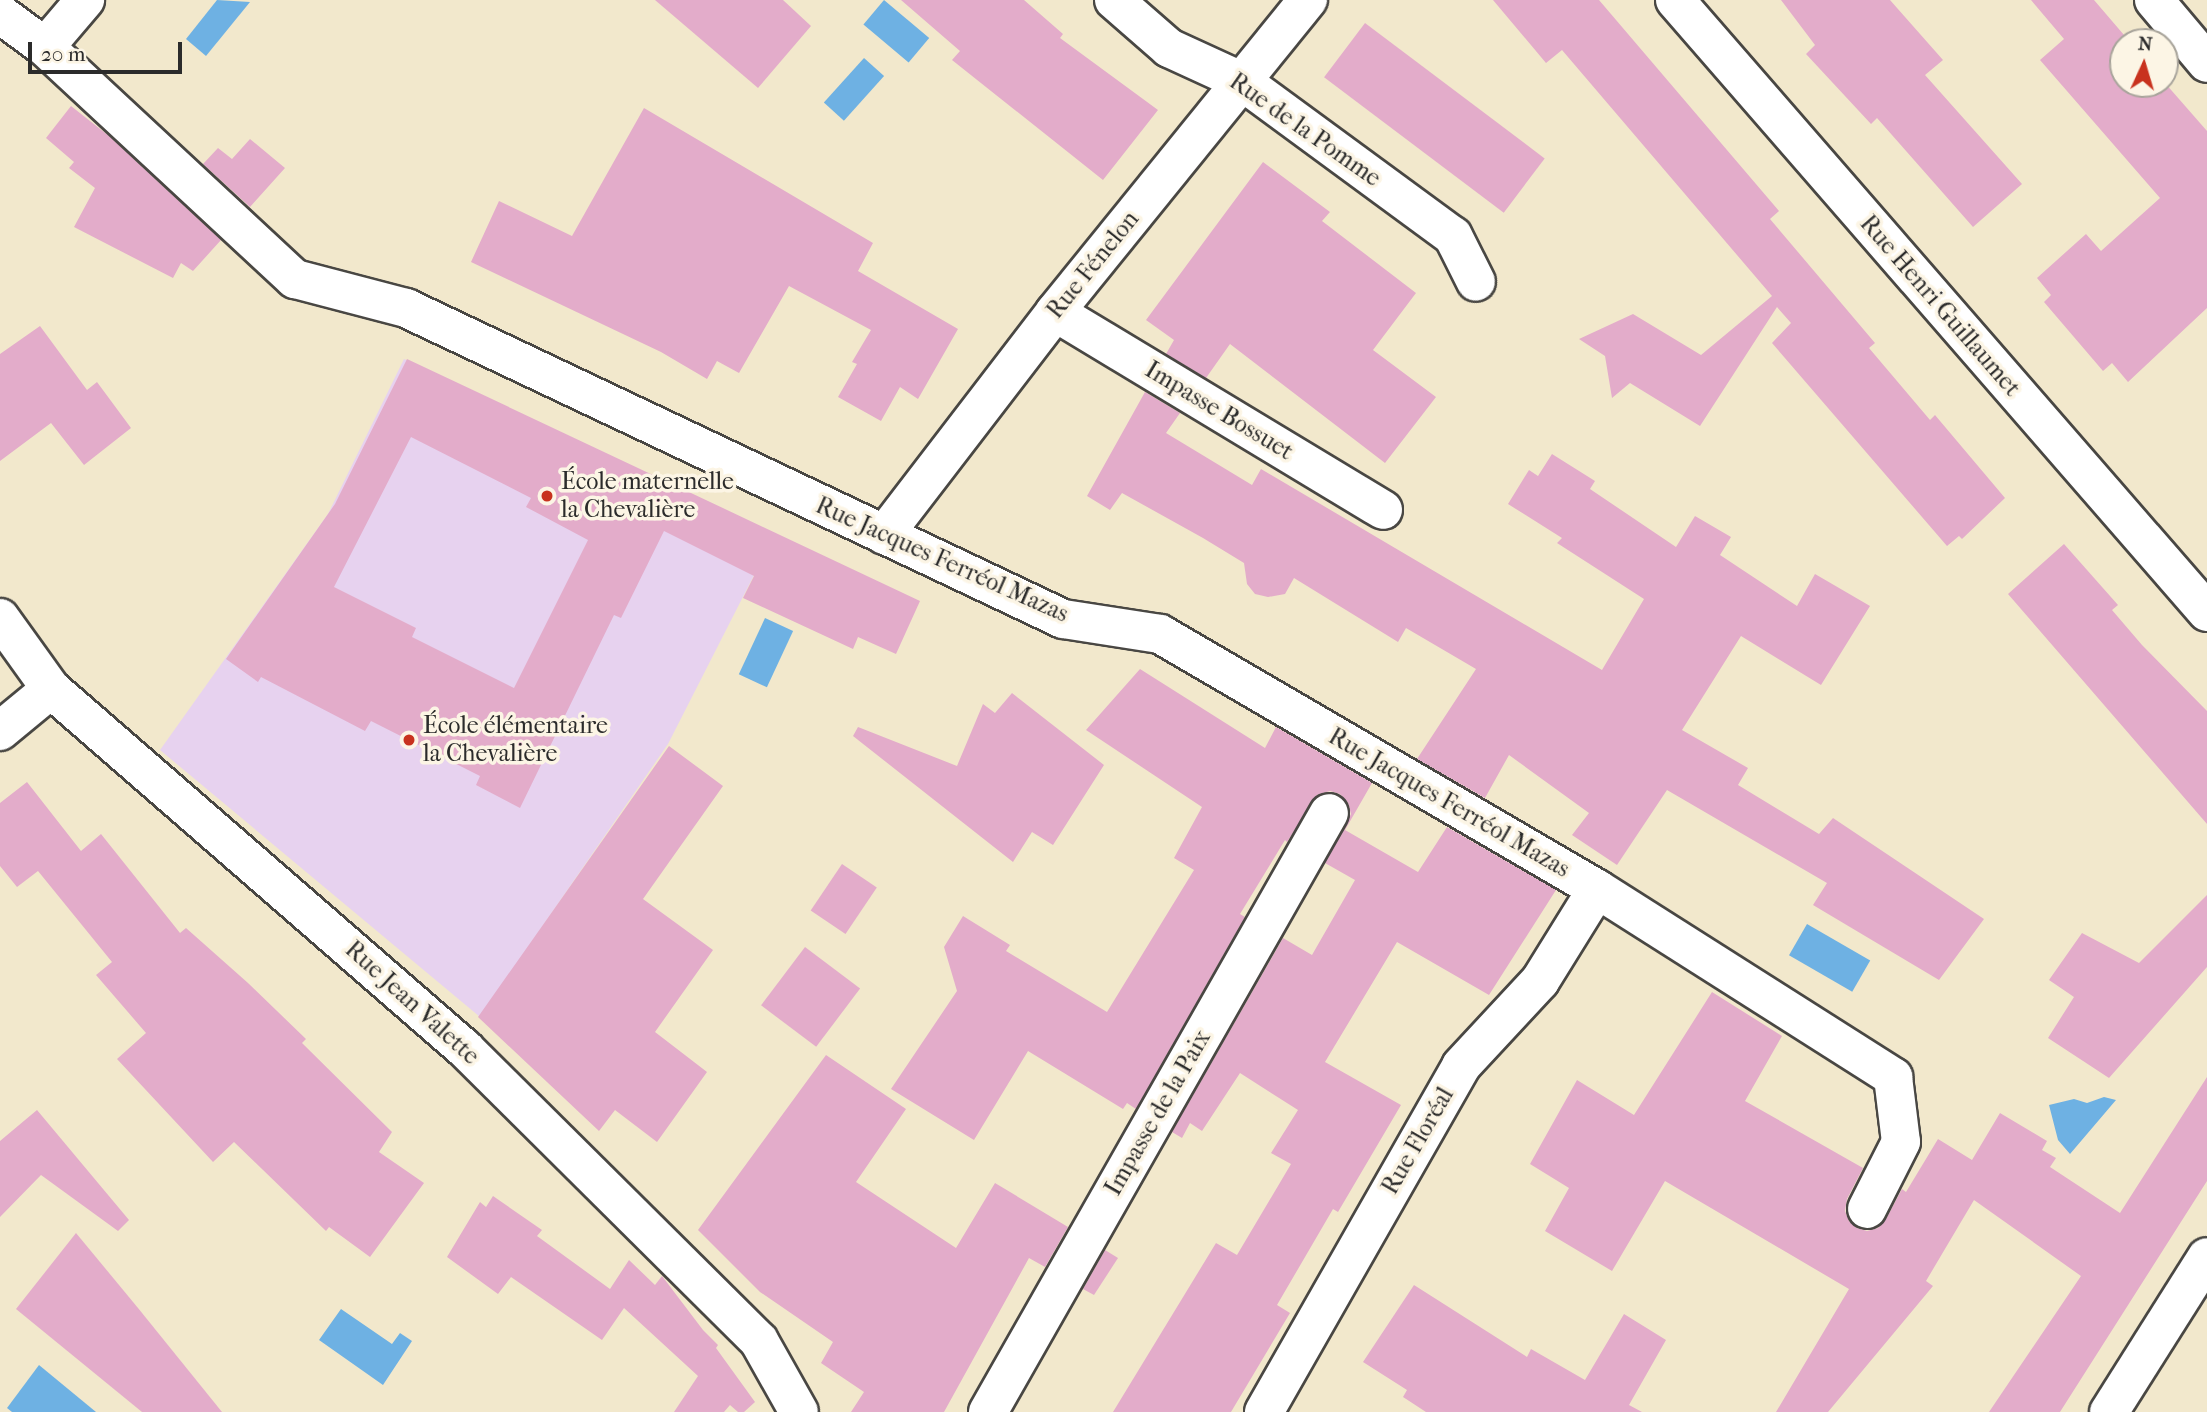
<!DOCTYPE html>
<meta charset="utf-8">
<style>
body{margin:0}
#map{position:relative;width:2207px;height:1412px;overflow:hidden;background:#f2e8cc;font-family:"IM FELL French Canon",serif}
div>[style]{position:absolute}
[style*='--x']{left:calc(var(--x)*1px);top:calc(var(--y)*1px);width:calc(var(--w)*1px);rotate:calc(var(--a)*1deg)}
.built>*{inset:0;background:#e7d2ef}
.water>*{inset:0;background:#6eb1e3;transform-origin:0 0}
.building>*{inset:0;background:#e3acca;transform-origin:0 0}
.roads{filter:drop-shadow(2px 0 #494743) drop-shadow(-2px 0 #494743) drop-shadow(0 2px #494743) drop-shadow(0 -2px #494743)}
.street>*{height:38px;margin:-19px;padding:0 19px;transform-origin:19px;border-radius:19px;background:#fff}
.dots>*{width:19px;height:19px;translate:-50% -50%;box-sizing:border-box;border:4px solid #fcf5e5;border-radius:50%}
span{translate:-50% -50%;white-space:nowrap;text-align:center;line-height:1.15;-webkit-text-stroke:7px #fcf5e5;paint-order:stroke}
.street-label{font-size:24px;color:#2b2b2b}
.poi-label{font-size:24px;color:#2b2b2b}
.left{translate:0 -50%;text-align:left}
.north{position:absolute;left:2109px;top:28px;width:70px;height:70px;box-sizing:border-box;background:#fcf5e5;border:2px solid #a8a49b;border-radius:50%;rotate:4deg;font-size:19px;font-weight:700;line-height:28px;text-align:center;color:#2b2b2b}
.north::after{content:'';display:block;margin:auto;width:24px;height:32px;background:#c8321e;clip-path:polygon(50% 0,100% 100%,50% 72%,0 100%)}
.scale{position:absolute;left:28px;top:42px;width:154px;height:32px;box-sizing:border-box;border:4px solid #2b2b2b;border-top:0;padding-left:9px;font-size:21px;line-height:24px;white-space:nowrap;color:#2b2b2b;-webkit-text-stroke:5px #fcf5e5;paint-order:stroke}
</style>
<div id="map">
<div class="built">
<i style="clip-path:polygon(404px 359px,774px 536px,668px 744px,480px 1017px,160px 750px,328px 514px)"></i>
</div>
<div class="water">
<i style="clip-path:polygon(217px 0,250px 2px,206px 56px,186px 39px)"></i>
<i style="left:884px;top:0;width:59px;height:32px;rotate:40deg"></i>
<i style="left:864px;top:58px;width:27px;height:60px;rotate:42deg"></i>
<i style="left:765px;top:618px;width:31px;height:62px;rotate:25deg"></i>
<i style="left:1807px;top:924px;width:73px;height:36px;rotate:30deg"></i>
<i style="clip-path:polygon(2104px 1097px,2116px 1100px,2070px 1154px,2058px 1140px,2049px 1105px,2074px 1099px,2087px 1103px)"></i>
<i style="clip-path:polygon(341px 1309px,392px 1344px,400px 1333px,412px 1341px,383px 1385px,319px 1340px)"></i>
<i style="clip-path:polygon(39px 1365px,96px 1412px,12px 1412px,7px 1408px)"></i>
</div>
<div class="building">
<i style="clip-path:polygon(655px 0,783px 0,811px 26px,758px 88px)"></i>
<i style="clip-path:polygon(901px 0,1024px 0,1063px 34px,1060px 38px,1158px 110px,1103px 180px,952px 60px,960px 51px)"></i>
<i style="clip-path:polygon(1493px 0,1599px 0,1779px 211px,1770px 219px,1875px 343px,1869px 348px,1930px 420px,1935px 415px,2005px 498px,1962px 539px,1959px 536px,1947px 546px,1772px 343px,1791px 323px,1777px 307px,1700px 426px,1630px 383px,1612px 398px,1605px 356px,1579px 339px,1633px 314px,1701px 355px,1772px 296px,1562px 50px,1546px 63px)"></i>
<i style="clip-path:polygon(1781px 0,1890px 0,1943px 60px,1925px 75px,2022px 184px,1973px 227px,1877px 118px,1871px 124px,1806px 54px,1815px 45px)"></i>
<i style="clip-path:polygon(2031px 0,2094px 0,2130px 42px,2123px 42px,2123px 84px,2165px 83px,2207px 131px,2207px 308px,2128px 382px,2112px 363px,2103px 371px,2044px 302px,2051px 295px,2037px 278px,2086px 234px,2101px 251px,2160px 198px,2040px 60px,2064px 39px)"></i>
<i style="left:1365px;top:23px;width:225px;height:68px;rotate:37deg"></i>
<i style="clip-path:polygon(71px 106px,109px 136px,221px 240px,193px 271px,181px 263px,173px 278px,74px 227px,95px 188px,69px 168px,74px 162px,46px 138px)"></i>
<i style="clip-path:polygon(644px 108px,873px 243px,858px 271px,958px 329px,918px 399px,900px 387px,881px 421px,838px 397px,857px 364px,852px 362px,871px 330px,789px 286px,739px 373px,717px 361px,707px 379px,661px 352px,471px 262px,499px 201px,572px 236px)"></i>
<i style="clip-path:polygon(250px 139px,285px 168px,250px 207px,203px 164px,218px 148px,232px 159px)"></i>
<i style="clip-path:polygon(1263px 162px,1330px 212px,1322px 221px,1416px 293px,1373px 350px,1436px 397px,1385px 463px,1230px 344px,1206px 378px,1166px 354px,1174px 340px,1146px 320px)"></i>
<i style="clip-path:polygon(40px 326px,87px 390px,97px 382px,131px 428px,84px 465px,51px 423px,0 461px,0 354px)"></i>
<i style="clip-path:polygon(evenodd,407px 359px,920px 601px,896px 654px,858px 637px,853px 649px,743px 598px,754px 576px,664px 531px,621px 618px,614px 615px,520px 808px,476px 785px,480px 776px,371px 721px,365px 731px,261px 677px,258px 682px,226px 659px,335px 504px,407px 359px,411px 437px,531px 498px,526px 507px,588px 540px,514px 688px,412px 637px,416px 628px,334px 587px,411px 437px)"></i>
<i style="clip-path:polygon(1145px 392px,1180px 413px,1166px 433px,1252px 485px,1261px 469px,1602px 670px,1644px 599px,1557px 543px,1562px 538px,1508px 504px,1529px 470px,1538px 476px,1552px 454px,1595px 481px,1590px 489px,1676px 547px,1695px 516px,1731px 537px,1720px 555px,1797px 606px,1815px 574px,1870px 606px,1821px 685px,1741px 636px,1682px 730px,1748px 768px,1738px 785px,1819px 834px,1833px 818px,1984px 919px,1939px 980px,1813px 905px,1827px 883px,1667px 790px,1617px 865px,1572px 835px,1589px 813px,1509px 755px,1485px 798px,1417px 759px,1476px 669px,1406px 628px,1398px 642px,1294px 578px,1285px 594px,1268px 597px,1255px 594px,1247px 584px,1244px 563px,1203px 538px,1122px 493px,1110px 510px,1087px 496px)"></i>
<i style="clip-path:polygon(2064px 544px,2118px 605px,2112px 610px,2142px 645px,2207px 711px,2207px 824px,2008px 594px)"></i>
<i style="clip-path:polygon(1140px 669px,1265px 748px,1276px 727px,1372px 783px,1345px 830px,1418px 872px,1447px 827px,1556px 890px,1489px 995px,1397px 942px,1325px 1062px,1401px 1105px,1338px 1212px,1333px 1209px,1277px 1305px,1290px 1313px,1231px 1412px,1113px 1412px,1216px 1243px,1237px 1255px,1291px 1164px,1271px 1153px,1298px 1110px,1240px 1073px,1202px 1131px,1190px 1123px,1182px 1138px,1172px 1132px,1283px 938px,1312px 955px,1355px 880px,1325px 863px,1351px 814px,1348px 803px,1340px 794px,1330px 791px,1317px 795px,1287px 842px,1285px 840px,1240px 914px,1245px 917px,1136px 1109px,1127px 1103px,1123px 1109px,1028px 1051px,974px 1140px,891px 1089px,957px 991px,944px 947px,963px 916px,1010px 945px,1006px 951px,1107px 1012px,1194px 870px,1174px 858px,1202px 807px,1086px 730px)"></i>
<i style="clip-path:polygon(1012px 693px,1104px 765px,1053px 845px,1032px 832px,1013px 862px,853px 736px,858px 727px,957px 766px,983px 704px,995px 713px)"></i>
<i style="clip-path:polygon(669px 746px,723px 786px,643px 899px,713px 950px,655px 1032px,707px 1072px,657px 1142px,615px 1110px,599px 1131px,478px 1017px)"></i>
<i style="clip-path:polygon(27px 782px,81px 851px,101px 834px,180px 933px,186px 928px,248px 983px,306px 1039px,302px 1043px,392px 1132px,379px 1152px,424px 1183px,370px 1257px,329px 1227px,326px 1231px,234px 1142px,213px 1162px,117px 1059px,146px 1033px,96px 975px,112px 962px,38px 871px,17px 887px,0 866px,0 803px)"></i>
<i style="left:842px;top:864px;width:42px;height:56px;rotate:34deg"></i>
<i style="clip-path:polygon(2207px 895px,2207px 967px,2109px 1078px,2048px 1038px,2074px 997px,2049px 980px,2082px 933px,2139px 963px)"></i>
<i style="left:805px;top:947px;width:69px;height:73px;rotate:37deg"></i>
<i style="clip-path:polygon(1712px 992px,1782px 1036px,1745px 1101px,1863px 1168px,1847px 1199px,1845px 1211px,1849px 1221px,1857px 1228px,1867px 1231px,1878px 1228px,1886px 1219px,1902px 1189px,1906px 1192px,1938px 1139px,1972px 1160px,2000px 1113px,2047px 1141px,2042px 1150px,2056px 1158px,2050px 1167px,2120px 1213px,2207px 1077px,2207px 1181px,2060px 1412px,1989px 1412px,2081px 1276px,1974px 1200px,1926px 1281px,1933px 1286px,1828px 1412px,1776px 1412px,1849px 1289px,1665px 1181px,1612px 1271px,1545px 1231px,1569px 1188px,1530px 1164px,1577px 1080px,1634px 1115px)"></i>
<i style="clip-path:polygon(826px 1055px,906px 1109px,856px 1182px,956px 1248px,995px 1183px,1068px 1227px,1045px 1267px,1029px 1258px,944px 1412px,851px 1412px,864px 1392px,821px 1363px,833px 1342px,760px 1292px,698px 1230px)"></i>
<i style="clip-path:polygon(37px 1110px,129px 1220px,118px 1231px,41px 1175px,0 1217px,0 1141px)"></i>
<i style="clip-path:polygon(493px 1196px,542px 1230px,537px 1236px,610px 1289px,629px 1260px,655px 1285px,662px 1276px,703px 1330px,718px 1345px,716px 1348px,755px 1402px,744px 1412px,738px 1412px,730px 1405px,724px 1412px,674px 1412px,698px 1376px,624px 1308px,602px 1340px,511px 1277px,498px 1294px,447px 1257px,480px 1202px,486px 1207px)"></i>
<i style="clip-path:polygon(76px 1233px,138px 1308px,222px 1412px,142px 1412px,16px 1309px)"></i>
<i style="clip-path:polygon(1105px 1250px,1118px 1258px,1094px 1295px,1083px 1289px)"></i>
<i style="clip-path:polygon(1414px 1285px,1527px 1357px,1531px 1349px,1585px 1380px,1624px 1314px,1666px 1340px,1629px 1405px,1642px 1412px,1426px 1412px,1403px 1397px,1407px 1390px,1363px 1362px)"></i>
</div>
<div class="roads">
<div class="street">
<i style="--x:1114;--y:0;--w:73;--a:41.1"></i>
<i style="--x:1169;--y:48;--w:81;--a:24.7"></i>
<i style="--x:1243;--y:82;--w:260;--a:36.3"></i>
<i style="--x:1453;--y:236;--w:51;--a:63.4"></i>
<i style="--x:1675;--y:0;--w:811;--a:49"></i>
<i style="--x:2154;--y:0;--w:82;--a:49.9"></i>
<i style="--x:0;--y:14;--w:56;--a:36.3"></i>
<i style="--x:45;--y:47;--w:341;--a:42.9"></i>
<i style="--x:295;--y:279;--w:115;--a:14.6"></i>
<i style="--x:406;--y:308;--w:727;--a:25.33"></i>
<i style="--x:1063;--y:619;--w:98;--a:8.8"></i>
<i style="--x:1160;--y:634;--w:506;--a:30.26"></i>
<i style="--x:1597;--y:889;--w:351;--a:32.4"></i>
<i style="--x:1893;--y:1077;--w:65;--a:83"></i>
<i style="--x:1901;--y:1142;--w:75;--a:116.9"></i>
<i style="--x:45;--y:47;--w:62;--a:-49.6"></i>
<i style="--x:1055;--y:312;--w:383;--a:31.1"></i>
<i style="--x:884;--y:535;--w:281;--a:-52.5"></i>
<i style="--x:1055;--y:312;--w:402;--a:-51"></i>
<i style="--x:0;--y:618;--w:87;--a:54.3"></i>
<i style="--x:51;--y:689;--w:549;--a:41.01"></i>
<i style="--x:465;--y:1049;--w:414;--a:44.8"></i>
<i style="--x:759;--y:1341;--w:81;--a:60.6"></i>
<i style="--x:0;--y:731;--w:66;--a:-39.5"></i>
<i style="--x:988;--y:1412;--w:689;--a:-60.35"></i>
<i style="--x:1264;--y:1412;--w:398;--a:-60.3"></i>
<i style="--x:1461;--y:1066;--w:116;--a:-47.1"></i>
<i style="--x:1540;--y:981;--w:108;--a:-58.2"></i>
<i style="--x:2109;--y:1412;--w:183;--a:-57.7"></i>
</div>
</div>
<div class="dots">
<i style="left:547px;top:496px;background:#c8321e"></i>
<i style="left:409px;top:740px;background:#c8321e"></i>
</div>
<div class="street-label">
<span style="left:1305px;top:130px;rotate:35deg">Rue de la Pomme</span>
<span style="left:1093px;top:265px;rotate:-51deg">Rue Fénelon</span>
<span style="left:1940px;top:306px;rotate:49deg">Rue Henri Guillaumet</span>
<span style="left:1219px;top:411px;rotate:31deg">Impasse Bossuet</span>
<span style="left:942px;top:560px;rotate:24deg">Rue Jacques Ferréol Mazas</span>
<span style="left:1449px;top:803px;rotate:30deg">Rue Jacques Ferréol Mazas</span>
<span style="left:412px;top:1003px;rotate:42deg">Rue Jean Valette</span>
<span style="left:1158px;top:1113px;rotate:-60deg">Impasse de la Paix</span>
<span style="left:1418px;top:1141px;rotate:-60deg">Rue Floréal</span>
</div>
<div class="poi-label">
<span class="left" style="left:561px;top:496px">École maternelle<br>la Chevalière</span>
<span class="left" style="left:423px;top:740px">École élémentaire<br>la Chevalière</span>
</div>
<div class="north">N</div>
<div class="scale">20 m</div>
</div>
